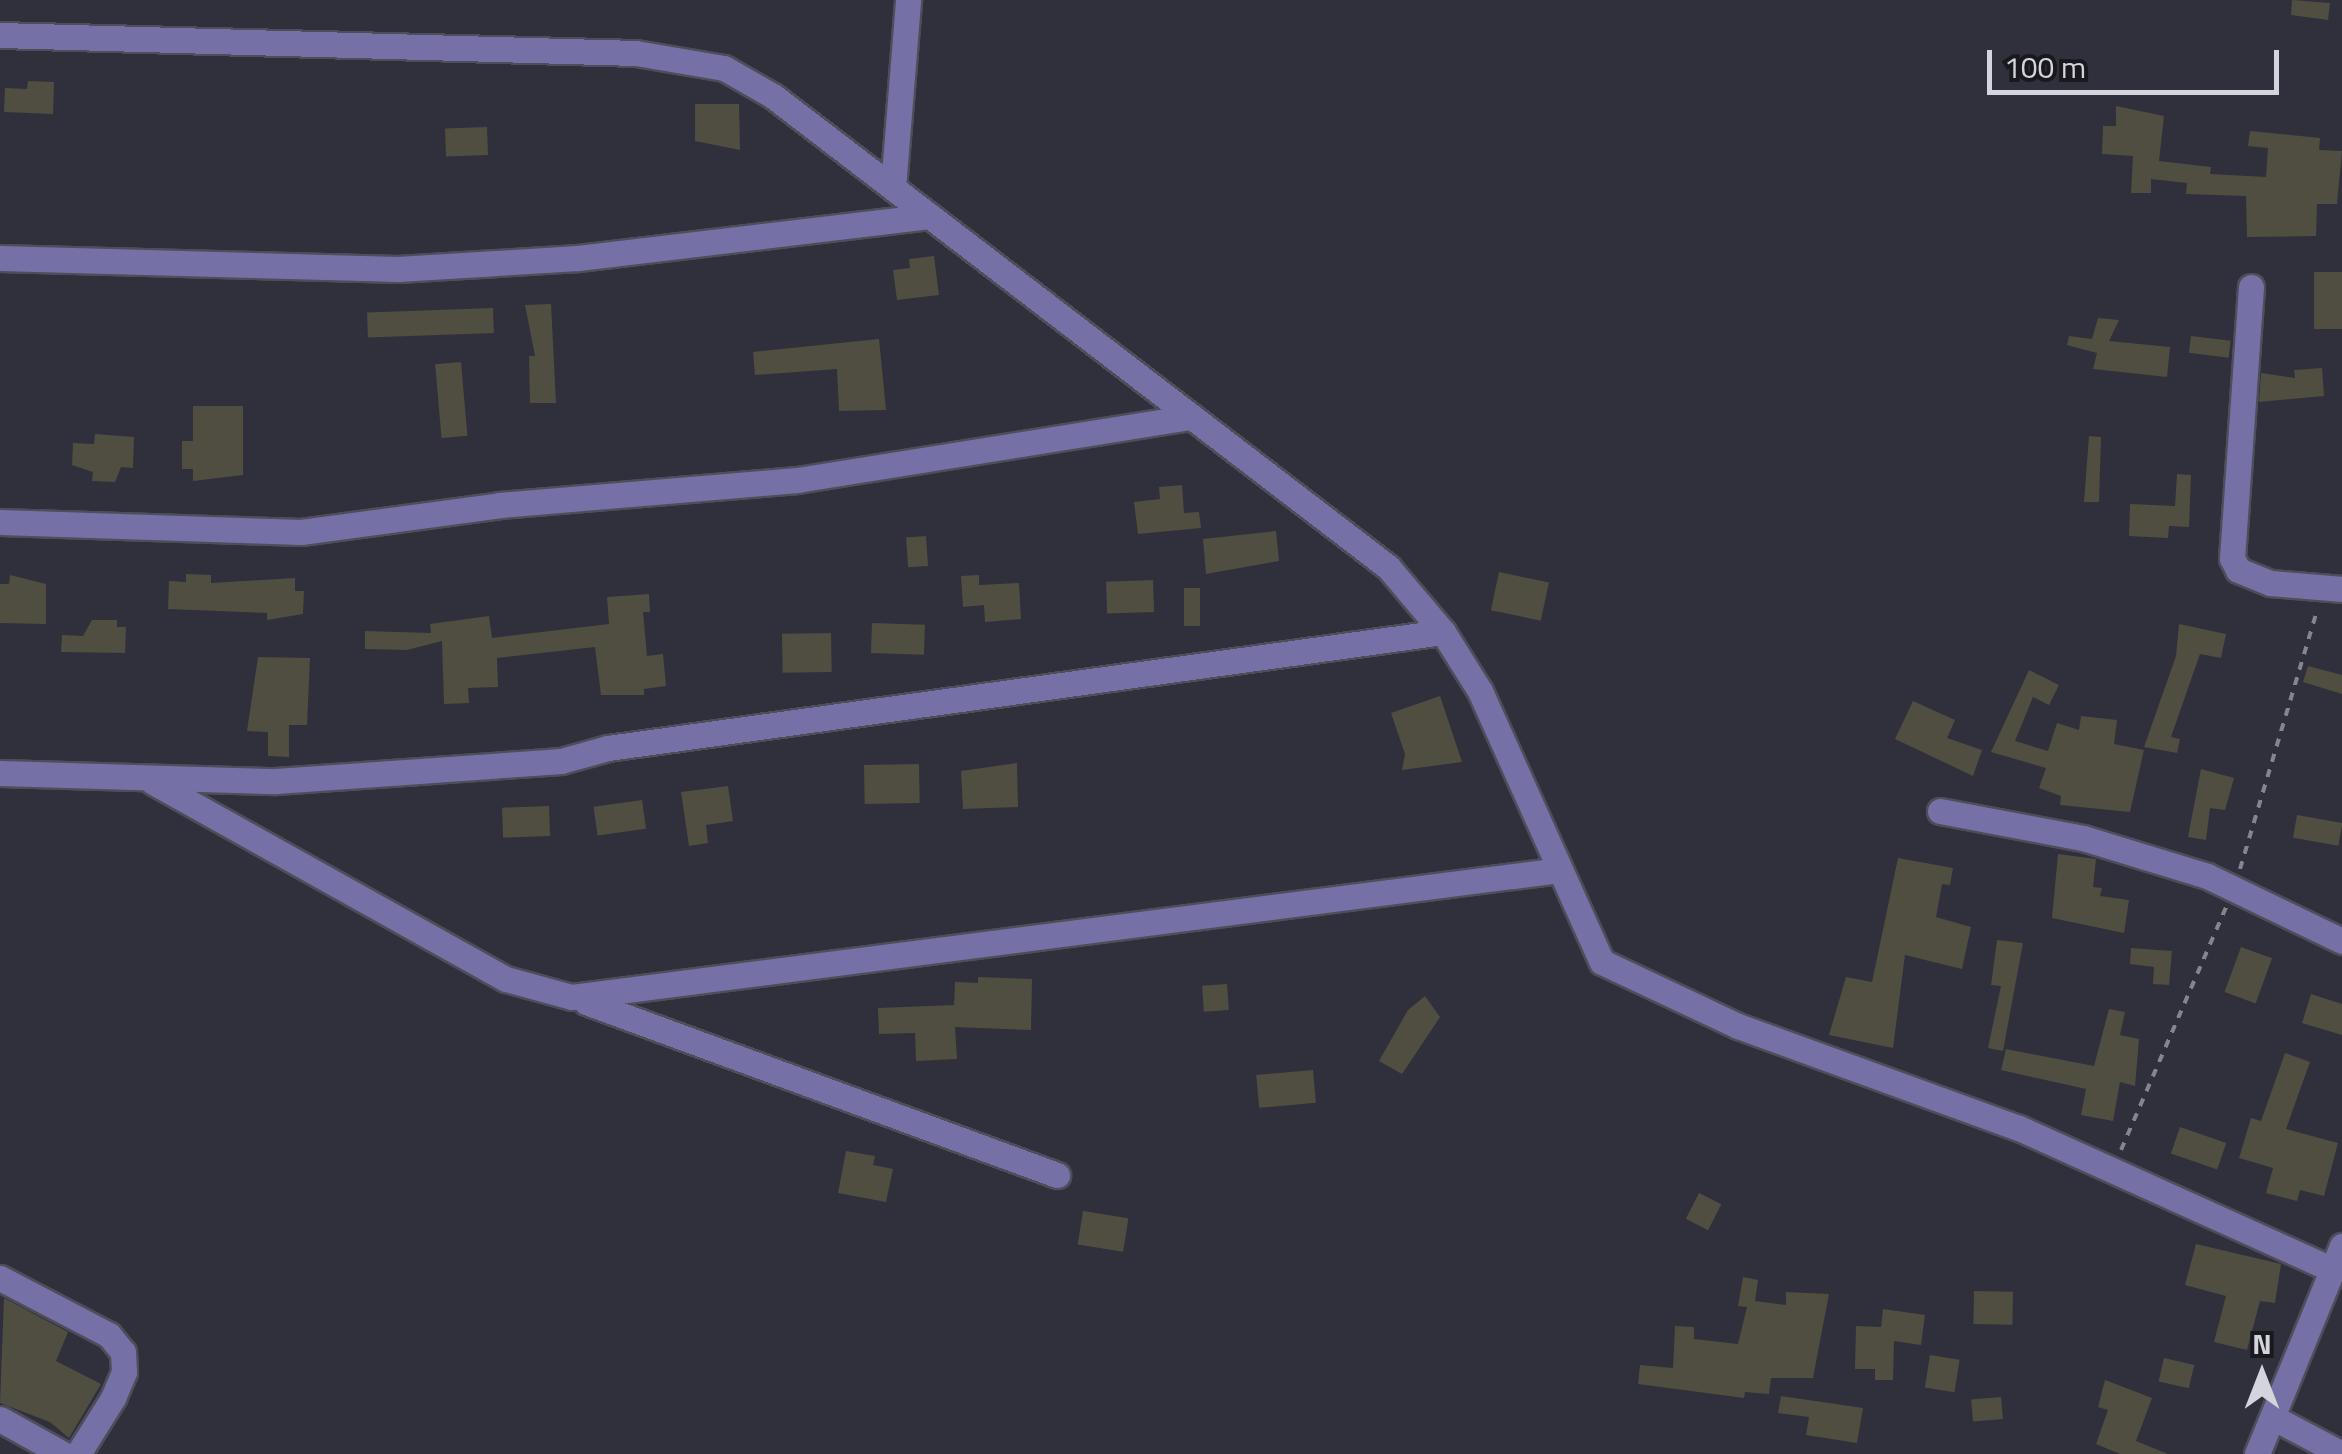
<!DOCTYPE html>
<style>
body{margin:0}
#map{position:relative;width:2342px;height:1454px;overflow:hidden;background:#302f3c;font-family:"Titillium Web",sans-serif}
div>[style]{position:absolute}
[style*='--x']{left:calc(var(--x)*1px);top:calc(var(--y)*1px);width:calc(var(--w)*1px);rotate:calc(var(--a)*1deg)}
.building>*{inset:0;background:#504e40;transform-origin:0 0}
.path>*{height:4px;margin-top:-2px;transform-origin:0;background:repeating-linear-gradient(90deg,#85858f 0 8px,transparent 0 16px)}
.roads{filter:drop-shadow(2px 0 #4e4d59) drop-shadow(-2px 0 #4e4d59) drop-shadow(0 2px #4e4d59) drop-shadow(0 -2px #4e4d59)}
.minor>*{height:25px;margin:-12.5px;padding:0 12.5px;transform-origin:12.5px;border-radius:12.5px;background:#7571a7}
span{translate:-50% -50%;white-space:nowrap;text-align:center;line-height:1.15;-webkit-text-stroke:8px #18181e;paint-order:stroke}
.north{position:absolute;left:2212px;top:1324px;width:100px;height:100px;-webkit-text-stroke:8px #18181e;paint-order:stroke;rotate:0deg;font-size:28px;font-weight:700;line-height:40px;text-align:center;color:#d4d4dc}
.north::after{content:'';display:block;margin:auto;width:35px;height:45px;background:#d4d4dc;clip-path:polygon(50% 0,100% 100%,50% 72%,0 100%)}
.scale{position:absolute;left:1987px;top:50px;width:292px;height:45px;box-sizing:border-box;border:5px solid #d4d4dc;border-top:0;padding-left:12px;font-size:30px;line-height:35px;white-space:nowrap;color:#d4d4dc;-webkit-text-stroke:8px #18181e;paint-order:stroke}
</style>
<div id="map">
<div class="building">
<i style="clip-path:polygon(2292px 0,2330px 3px,2328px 20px,2291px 15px)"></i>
<i style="clip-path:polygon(28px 81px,54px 82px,53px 114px,4px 112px,5px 88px,27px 89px)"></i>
<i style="clip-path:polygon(695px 104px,739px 104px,740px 150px,695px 141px)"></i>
<i style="clip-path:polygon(2116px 106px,2164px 116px,2159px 161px,2211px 167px,2210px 174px,2266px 177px,2268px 148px,2248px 146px,2250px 131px,2320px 138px,2319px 150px,2342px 151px,2337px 204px,2317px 204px,2316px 236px,2247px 237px,2246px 196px,2186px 194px,2187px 183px,2151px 179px,2151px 193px,2131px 193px,2133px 156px,2102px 154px,2103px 126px,2116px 126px)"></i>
<i style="left:487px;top:127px;width:28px;height:42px;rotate:88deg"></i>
<i style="clip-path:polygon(934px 256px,939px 295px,897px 300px,893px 270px,910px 268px,909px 259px)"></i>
<i style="left:2342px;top:272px;width:57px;height:28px;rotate:90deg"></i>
<i style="clip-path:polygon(551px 304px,556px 403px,530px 403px,529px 356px,535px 356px,525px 305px)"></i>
<i style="left:493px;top:308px;width:25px;height:126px;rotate:88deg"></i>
<i style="clip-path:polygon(2098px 318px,2119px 320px,2109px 341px,2170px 347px,2167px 377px,2093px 369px,2097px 353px,2067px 345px,2069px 336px,2092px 339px)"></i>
<i style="left:2191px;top:336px;width:40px;height:17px;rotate:7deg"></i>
<i style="clip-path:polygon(879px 339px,886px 410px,839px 411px,837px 369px,755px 375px,753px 352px)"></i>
<i style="left:461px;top:362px;width:74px;height:26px;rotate:85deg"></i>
<i style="clip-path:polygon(2322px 368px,2324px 396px,2259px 402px,2261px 373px,2295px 378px,2294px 370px)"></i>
<i style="clip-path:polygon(193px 406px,243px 406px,243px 475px,193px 481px,193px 469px,182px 469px,182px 441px,193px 441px)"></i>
<i style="clip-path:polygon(95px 434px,134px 437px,133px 468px,121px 467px,115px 482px,92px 481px,93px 472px,72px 465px,73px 443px,94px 444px)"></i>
<i style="clip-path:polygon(2089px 436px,2101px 437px,2099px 502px,2084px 502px)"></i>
<i style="clip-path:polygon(2177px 474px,2191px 475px,2189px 527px,2169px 526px,2168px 538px,2129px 536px,2130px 504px,2175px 506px)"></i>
<i style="clip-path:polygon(1182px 485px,1184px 513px,1199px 512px,1201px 528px,1138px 534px,1134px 502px,1160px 499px,1159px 487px)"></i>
<i style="clip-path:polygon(1276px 531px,1279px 561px,1206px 574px,1203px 539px)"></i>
<i style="left:926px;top:536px;width:30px;height:20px;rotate:86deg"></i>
<i style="left:1499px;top:572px;width:51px;height:39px;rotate:12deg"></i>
<i style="clip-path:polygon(186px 574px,211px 575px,211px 583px,295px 578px,295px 591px,304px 591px,303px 614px,267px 620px,267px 613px,168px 609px,169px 581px,186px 582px)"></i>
<i style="clip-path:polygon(10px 575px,46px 584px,46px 624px,0 623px,0 584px,9px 584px)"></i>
<i style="clip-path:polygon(979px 575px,979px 585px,1019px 583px,1021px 619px,985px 622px,984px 605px,963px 607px,961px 576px)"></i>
<i style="left:1153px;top:580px;width:32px;height:47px;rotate:88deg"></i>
<i style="left:1184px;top:588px;width:16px;height:38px"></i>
<i style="clip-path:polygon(649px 594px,650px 612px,643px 612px,647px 656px,663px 654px,666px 686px,644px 689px,644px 695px,601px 695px,595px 647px,497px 658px,498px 687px,468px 688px,469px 703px,444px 704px,442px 641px,407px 650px,365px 649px,365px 631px,431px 633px,430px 624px,489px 616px,492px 638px,609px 624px,607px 597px)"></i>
<i style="clip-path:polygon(92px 620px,117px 620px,117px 627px,126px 627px,125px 653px,61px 652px,62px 635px,83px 636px)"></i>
<i style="left:872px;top:623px;width:53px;height:30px;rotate:2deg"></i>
<i style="clip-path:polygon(2179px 624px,2226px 634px,2221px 658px,2200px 654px,2171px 737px,2180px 739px,2177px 753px,2144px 747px,2176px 656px)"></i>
<i style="left:831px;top:633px;width:39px;height:49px;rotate:89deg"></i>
<i style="clip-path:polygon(258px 657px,310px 658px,307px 725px,289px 725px,289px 757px,268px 756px,268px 732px,247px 731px)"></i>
<i style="clip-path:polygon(2308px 666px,2342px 675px,2342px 694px,2303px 682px)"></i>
<i style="clip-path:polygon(2029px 670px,2059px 685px,2049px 705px,2033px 697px,2015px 741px,2048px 751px,2057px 723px,2079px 730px,2081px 716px,2117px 720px,2114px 744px,2144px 750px,2130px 812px,2060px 805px,2061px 796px,2039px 788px,2046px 768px,1991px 752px)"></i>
<i style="clip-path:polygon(1440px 696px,1462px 762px,1402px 770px,1405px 754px,1391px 713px)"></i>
<i style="clip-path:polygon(1913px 701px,1955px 720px,1947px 738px,1982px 750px,1973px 776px,1895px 739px)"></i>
<i style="clip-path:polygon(1017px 763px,1018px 807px,963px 809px,961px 771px)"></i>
<i style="left:919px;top:764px;width:39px;height:55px;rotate:89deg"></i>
<i style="clip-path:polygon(2201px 769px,2234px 778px,2225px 810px,2210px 808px,2206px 840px,2188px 837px)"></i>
<i style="clip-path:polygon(728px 786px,733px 821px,706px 825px,708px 843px,689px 846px,681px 792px)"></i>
<i style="left:642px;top:800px;width:29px;height:49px;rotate:82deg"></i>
<i style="left:549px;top:806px;width:30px;height:47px;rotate:88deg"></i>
<i style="left:2297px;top:815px;width:46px;height:23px;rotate:10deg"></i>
<i style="clip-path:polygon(2058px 854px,2096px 859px,2093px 887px,2102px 888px,2100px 896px,2129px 900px,2124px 933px,2052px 918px)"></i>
<i style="clip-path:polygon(1898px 858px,1953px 868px,1950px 885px,1942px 884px,1936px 917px,1971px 927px,1962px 969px,1905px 955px,1893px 1048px,1829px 1035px,1846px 977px,1872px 982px)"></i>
<i style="clip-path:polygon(1997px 940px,2023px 943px,2003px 1051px,1988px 1048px,2001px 986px,1991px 985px)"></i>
<i style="left:2241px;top:947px;width:33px;height:48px;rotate:20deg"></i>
<i style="clip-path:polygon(2131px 948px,2172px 951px,2169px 985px,2153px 984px,2154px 967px,2130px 964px)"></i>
<i style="clip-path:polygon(978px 977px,1032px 979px,1031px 1030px,955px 1027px,957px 1059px,916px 1061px,915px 1033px,879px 1034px,878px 1008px,954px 1005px,955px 982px,978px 983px)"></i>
<i style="left:1227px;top:984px;width:26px;height:25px;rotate:86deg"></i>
<i style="clip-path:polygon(2311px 994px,2342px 1004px,2342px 1035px,2302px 1023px)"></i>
<i style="clip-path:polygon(1425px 996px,1440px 1017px,1402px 1074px,1379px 1061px,1408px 1010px)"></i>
<i style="clip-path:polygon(2109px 1009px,2125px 1012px,2120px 1035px,2139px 1039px,2135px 1086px,2120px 1082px,2113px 1121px,2081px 1115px,2086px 1089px,2001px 1070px,2006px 1049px,2094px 1066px)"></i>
<i style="clip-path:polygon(2285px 1053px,2310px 1062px,2286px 1129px,2338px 1143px,2324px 1196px,2300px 1190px,2297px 1201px,2266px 1193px,2273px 1168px,2239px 1158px,2251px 1118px,2261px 1121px)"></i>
<i style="left:1313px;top:1070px;width:33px;height:57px;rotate:85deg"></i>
<i style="left:2180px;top:1127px;width:49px;height:28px;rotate:19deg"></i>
<i style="clip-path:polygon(846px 1151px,875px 1156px,873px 1165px,893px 1169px,886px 1202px,838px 1193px)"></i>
<i style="left:1699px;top:1193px;width:25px;height:29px;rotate:27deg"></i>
<i style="left:1083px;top:1211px;width:46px;height:34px;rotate:9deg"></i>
<i style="clip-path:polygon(2196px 1244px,2281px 1264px,2275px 1303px,2260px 1301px,2247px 1350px,2214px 1342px,2226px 1296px,2185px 1285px)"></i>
<i style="clip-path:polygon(1743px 1277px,1758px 1280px,1755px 1301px,1786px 1305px,1786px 1292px,1829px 1294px,1813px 1378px,1771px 1378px,1769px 1394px,1745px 1392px,1744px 1398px,1638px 1384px,1640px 1365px,1673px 1368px,1675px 1326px,1694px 1327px,1694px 1339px,1738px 1344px,1747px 1307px,1738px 1306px)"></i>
<i style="left:1974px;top:1291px;width:39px;height:33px;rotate:1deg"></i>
<i style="clip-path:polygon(4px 1298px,68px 1332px,56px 1361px,101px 1384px,69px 1438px,50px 1422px,0 1403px)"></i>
<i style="clip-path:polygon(1883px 1309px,1925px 1315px,1921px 1345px,1894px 1341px,1893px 1380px,1875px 1380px,1875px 1369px,1855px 1369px,1856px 1326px,1881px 1327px)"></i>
<i style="left:1930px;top:1355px;width:30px;height:33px;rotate:9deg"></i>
<i style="left:2164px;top:1358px;width:31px;height:24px;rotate:13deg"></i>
<i style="clip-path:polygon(2105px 1380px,2152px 1398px,2136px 1441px,2168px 1454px,2120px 1454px,2096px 1444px,2108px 1410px,2098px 1407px)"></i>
<i style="clip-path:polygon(1781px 1396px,1863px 1408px,1857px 1443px,1806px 1435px,1809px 1417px,1778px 1413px)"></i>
<i style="left:2001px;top:1397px;width:22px;height:30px;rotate:85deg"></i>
</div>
<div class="path">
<i style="--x:2240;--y:869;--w:270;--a:-73.4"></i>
<i style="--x:2121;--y:1150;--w:265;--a:-66.6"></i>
</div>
<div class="roads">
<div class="minor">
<i style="--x:0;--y:35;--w:636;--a:1.62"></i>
<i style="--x:636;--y:53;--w:89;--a:9.7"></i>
<i style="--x:724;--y:68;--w:56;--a:29.7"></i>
<i style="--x:773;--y:96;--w:775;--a:37.45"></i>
<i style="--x:1388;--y:567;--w:85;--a:49.8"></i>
<i style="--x:1443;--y:632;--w:70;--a:57.9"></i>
<i style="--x:1480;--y:691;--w:297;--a:65.8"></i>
<i style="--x:1602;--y:962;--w:150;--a:25.2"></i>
<i style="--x:1738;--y:1026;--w:299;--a:20"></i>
<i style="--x:2019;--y:1128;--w:343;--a:24.3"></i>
<i style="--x:893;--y:188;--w:189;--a:-85.4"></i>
<i style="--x:0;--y:258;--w:398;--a:1.6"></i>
<i style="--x:398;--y:269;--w:180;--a:-3.5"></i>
<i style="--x:578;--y:258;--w:354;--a:-6.8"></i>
<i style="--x:2251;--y:287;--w:272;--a:94"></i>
<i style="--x:2232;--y:558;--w:13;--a:63"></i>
<i style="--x:2238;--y:570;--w:35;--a:22"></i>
<i style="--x:2271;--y:583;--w:71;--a:4.8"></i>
<i style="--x:0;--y:522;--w:301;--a:1.9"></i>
<i style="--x:301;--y:532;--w:201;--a:-7.7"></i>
<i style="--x:500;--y:505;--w:298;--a:-4.8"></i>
<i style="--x:797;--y:480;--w:400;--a:-9.1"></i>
<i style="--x:0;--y:773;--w:276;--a:1.7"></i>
<i style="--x:276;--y:781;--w:286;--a:-4"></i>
<i style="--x:561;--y:761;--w:49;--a:-15.5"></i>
<i style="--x:608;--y:748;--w:843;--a:-7.91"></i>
<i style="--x:153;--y:782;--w:404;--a:29.2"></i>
<i style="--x:506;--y:979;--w:68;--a:15.3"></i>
<i style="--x:572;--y:997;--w:995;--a:-7.33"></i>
<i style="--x:1940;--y:811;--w:146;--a:10.7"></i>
<i style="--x:2083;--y:838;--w:130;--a:17"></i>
<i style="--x:2207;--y:876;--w:150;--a:25.7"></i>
<i style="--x:586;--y:1002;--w:502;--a:20.17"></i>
<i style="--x:0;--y:1278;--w:123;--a:27.6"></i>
<i style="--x:109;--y:1335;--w:22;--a:51"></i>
<i style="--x:123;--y:1352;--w:20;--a:87"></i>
<i style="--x:124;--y:1372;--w:28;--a:113"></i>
<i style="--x:113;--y:1398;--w:66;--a:122"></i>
<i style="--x:2274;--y:1418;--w:77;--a:27.9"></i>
<i style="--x:0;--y:1419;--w:72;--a:29.1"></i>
<i style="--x:2257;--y:1454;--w:225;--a:-67.8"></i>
</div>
</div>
<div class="north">N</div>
<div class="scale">100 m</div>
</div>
